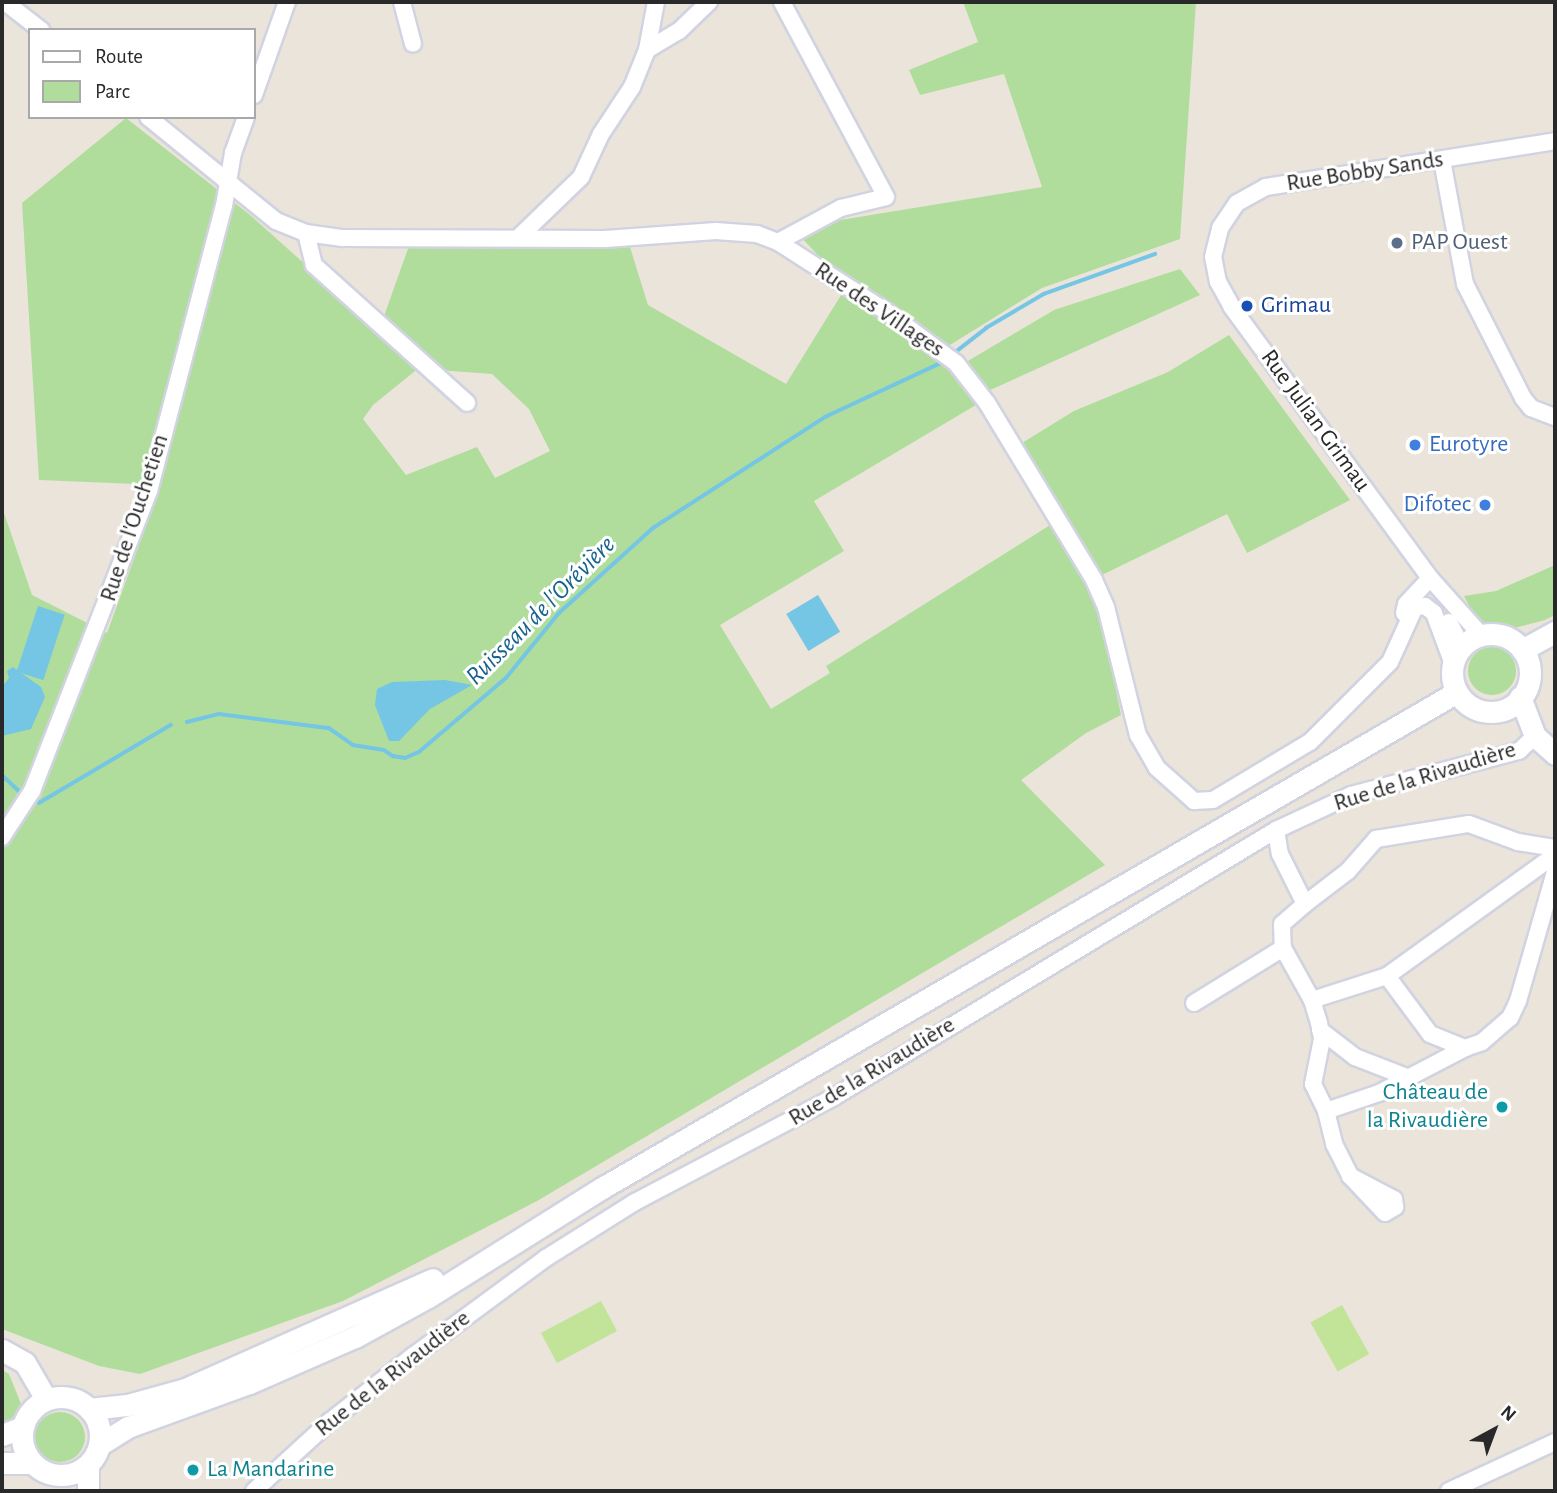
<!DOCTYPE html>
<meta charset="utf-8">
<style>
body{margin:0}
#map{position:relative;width:1557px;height:1493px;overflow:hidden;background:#eae4db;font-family:"Alegreya Sans",sans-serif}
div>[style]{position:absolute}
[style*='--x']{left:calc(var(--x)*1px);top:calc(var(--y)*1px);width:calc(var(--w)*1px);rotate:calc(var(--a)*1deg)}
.green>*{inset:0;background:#b0dd9b}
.round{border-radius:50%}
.pitch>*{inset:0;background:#c2e498;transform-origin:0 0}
.water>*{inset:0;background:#75c5e5;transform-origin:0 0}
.stream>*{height:3.5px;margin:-1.75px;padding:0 1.75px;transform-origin:1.75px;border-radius:1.75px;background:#75c5e5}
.roads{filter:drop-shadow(2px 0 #d1d3e1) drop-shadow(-2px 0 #d1d3e1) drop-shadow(0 2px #d1d3e1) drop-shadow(0 -2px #d1d3e1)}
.street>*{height:16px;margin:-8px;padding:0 8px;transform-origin:8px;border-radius:8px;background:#fff}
.secondary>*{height:21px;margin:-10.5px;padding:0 10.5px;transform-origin:10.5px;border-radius:10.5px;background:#fff}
.secondary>.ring{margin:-10.5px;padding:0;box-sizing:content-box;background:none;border:21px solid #fff;border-radius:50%}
.dots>*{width:19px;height:19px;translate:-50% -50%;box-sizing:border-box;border:4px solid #fff;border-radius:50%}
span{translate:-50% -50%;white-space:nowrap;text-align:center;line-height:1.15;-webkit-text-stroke:6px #fff;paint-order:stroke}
.street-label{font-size:24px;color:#292929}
.service-label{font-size:24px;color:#4e5e75}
.left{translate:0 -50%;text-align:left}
.transit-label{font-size:24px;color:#164399}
.shop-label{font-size:24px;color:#366cbe}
.right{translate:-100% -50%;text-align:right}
.culture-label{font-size:24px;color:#0d838f}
.water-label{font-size:26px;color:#17638e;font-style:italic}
.frame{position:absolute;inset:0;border:4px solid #292929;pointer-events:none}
.legend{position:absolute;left:28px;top:28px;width:228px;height:91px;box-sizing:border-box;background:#fff;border:2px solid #a9a9a9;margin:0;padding:9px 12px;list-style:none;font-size:21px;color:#292929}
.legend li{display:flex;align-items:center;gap:14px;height:35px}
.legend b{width:35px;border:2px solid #a9a9a9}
.north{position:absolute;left:1459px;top:1395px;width:70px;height:70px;-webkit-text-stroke:5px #fff;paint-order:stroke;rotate:41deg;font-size:19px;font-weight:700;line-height:28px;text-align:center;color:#292929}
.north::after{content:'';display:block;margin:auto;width:24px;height:32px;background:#292929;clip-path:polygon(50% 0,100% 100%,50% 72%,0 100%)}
</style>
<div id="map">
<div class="green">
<i style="clip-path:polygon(963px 2px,1196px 2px,1180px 239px,1042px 288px,950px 345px,828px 266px,798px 234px,822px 223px,1042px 187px,1004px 74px,920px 95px,909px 70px,978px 42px)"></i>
<i style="clip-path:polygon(126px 118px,250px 215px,420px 367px,373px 405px,363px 419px,406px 475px,477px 447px,495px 478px,550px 451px,529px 409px,492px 374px,438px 370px,383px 319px,410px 243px,629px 244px,648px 305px,786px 384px,843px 292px,937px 356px,976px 405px,814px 501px,844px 551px,720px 625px,771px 709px,830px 673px,826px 666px,1055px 522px,1100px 610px,1121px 715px,1086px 733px,1021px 780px,1105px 865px,537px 1201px,343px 1301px,140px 1374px,99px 1366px,2px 1329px,2px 507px,32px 595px,107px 633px,161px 485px,39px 480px,22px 203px)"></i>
<i style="clip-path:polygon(1180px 269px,1200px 295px,988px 391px,968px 361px,1054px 310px)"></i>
<i style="clip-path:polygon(1229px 335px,1350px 500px,1247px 553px,1227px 514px,1102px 575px,1022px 443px,1074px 411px,1168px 372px)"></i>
<i style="clip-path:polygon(1555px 565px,1555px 615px,1545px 620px,1514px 628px,1485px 623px,1474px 615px,1464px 596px,1496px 591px)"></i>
<i class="round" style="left:1468px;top:647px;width:48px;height:48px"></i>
<i style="clip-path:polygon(2px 1370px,9px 1374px,23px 1409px,2px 1426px)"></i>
<i class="round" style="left:35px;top:1412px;width:50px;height:50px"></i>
</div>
<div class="pitch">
<i style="left:601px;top:1301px;width:34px;height:68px;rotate:62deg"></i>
<i style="left:1342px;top:1305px;width:56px;height:36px;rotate:61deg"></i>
</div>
<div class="water">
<i style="left:818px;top:595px;width:43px;height:37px;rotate:59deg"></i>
<i style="left:38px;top:606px;width:28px;height:69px;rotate:18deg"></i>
<i style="clip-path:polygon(13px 667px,41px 687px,45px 697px,31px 729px,2px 736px,2px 687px,9px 678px,7px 671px)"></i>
<i style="clip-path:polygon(445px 680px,472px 685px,430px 709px,399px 741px,389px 741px,375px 705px,377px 689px,392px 682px)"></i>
</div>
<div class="stream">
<i style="--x:957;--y:351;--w:37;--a:-38"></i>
<i style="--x:986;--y:328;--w:67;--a:-30.4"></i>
<i style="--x:1044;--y:294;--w:118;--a:-19.8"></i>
<i style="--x:187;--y:722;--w:33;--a:-14"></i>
<i style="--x:219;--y:714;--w:111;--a:7.3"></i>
<i style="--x:329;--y:728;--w:29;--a:35"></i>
<i style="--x:353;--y:745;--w:31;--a:9"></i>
<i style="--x:384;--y:750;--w:11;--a:34"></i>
<i style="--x:393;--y:756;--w:12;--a:9"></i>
<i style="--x:405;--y:758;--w:15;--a:-23"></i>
<i style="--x:419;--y:752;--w:114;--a:-40.4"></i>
<i style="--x:506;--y:678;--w:84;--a:-50.8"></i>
<i style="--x:559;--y:613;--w:127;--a:-42.1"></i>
<i style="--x:653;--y:528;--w:205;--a:-32.8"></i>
<i style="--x:825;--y:417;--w:130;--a:-25"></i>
<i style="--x:2;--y:775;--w:25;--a:43"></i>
<i style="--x:39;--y:803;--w:153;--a:-30.6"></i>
</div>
<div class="roads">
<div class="street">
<i style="--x:5;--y:2;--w:46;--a:37.9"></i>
<i style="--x:402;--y:2;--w:43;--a:75.3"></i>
<i style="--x:647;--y:50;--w:37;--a:-31"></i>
<i style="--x:679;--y:31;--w:42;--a:-44"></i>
<i style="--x:254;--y:95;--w:99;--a:-70.5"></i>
<i style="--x:148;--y:117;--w:165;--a:39.1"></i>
<i style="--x:276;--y:221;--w:32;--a:22"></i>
<i style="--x:306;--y:233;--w:37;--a:8"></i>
<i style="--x:343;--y:238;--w:262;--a:0.2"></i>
<i style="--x:605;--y:239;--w:111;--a:-4.1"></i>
<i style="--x:716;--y:231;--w:41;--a:4.2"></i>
<i style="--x:757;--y:234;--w:22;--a:21"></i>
<i style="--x:778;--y:242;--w:130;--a:32.7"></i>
<i style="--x:887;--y:312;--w:86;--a:36.5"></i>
<i style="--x:956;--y:363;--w:51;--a:52.2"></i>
<i style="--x:987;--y:403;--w:207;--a:58.8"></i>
<i style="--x:1094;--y:580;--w:30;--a:66"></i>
<i style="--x:1106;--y:607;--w:132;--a:76"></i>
<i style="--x:1138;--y:735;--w:38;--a:60"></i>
<i style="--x:1157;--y:768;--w:50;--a:41.7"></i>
<i style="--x:1194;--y:801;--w:19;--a:-3"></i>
<i style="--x:1213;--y:800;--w:113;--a:-30.9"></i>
<i style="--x:1310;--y:742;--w:113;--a:-45"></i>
<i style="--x:1390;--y:662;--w:60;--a:-65.6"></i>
<i style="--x:1415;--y:607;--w:10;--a:-6"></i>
<i style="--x:1425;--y:606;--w:11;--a:38"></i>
<i style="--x:1434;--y:613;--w:54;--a:69.6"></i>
<i style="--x:1442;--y:160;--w:126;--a:79.5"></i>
<i style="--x:1465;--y:284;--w:128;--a:63"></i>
<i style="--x:1523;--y:398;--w:13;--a:51"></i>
<i style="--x:1531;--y:408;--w:26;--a:21"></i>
<i style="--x:306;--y:233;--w:33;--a:76"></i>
<i style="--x:314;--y:265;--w:206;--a:42"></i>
<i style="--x:520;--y:236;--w:85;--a:-44"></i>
<i style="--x:581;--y:177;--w:47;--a:-65.1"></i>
<i style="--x:601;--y:134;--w:56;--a:-56.6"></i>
<i style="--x:632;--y:87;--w:40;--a:-68"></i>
<i style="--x:647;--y:50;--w:49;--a:-79.4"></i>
<i style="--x:778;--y:242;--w:72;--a:-28.4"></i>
<i style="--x:841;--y:208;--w:46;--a:-13.7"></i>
<i style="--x:886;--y:197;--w:221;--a:-118.1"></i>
<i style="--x:1404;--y:613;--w:9;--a:-77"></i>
<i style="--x:1406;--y:604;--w:35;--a:-47"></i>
<i style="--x:1449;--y:622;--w:28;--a:63"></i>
<i style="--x:1481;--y:635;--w:76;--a:-131.8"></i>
<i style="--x:1430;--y:578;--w:336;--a:-126.2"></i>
<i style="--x:1232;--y:307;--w:29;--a:-119"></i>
<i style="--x:1218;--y:282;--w:25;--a:-101"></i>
<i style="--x:1213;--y:257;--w:30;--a:-76"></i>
<i style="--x:1220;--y:228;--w:30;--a:-56"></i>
<i style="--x:1237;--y:203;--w:33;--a:-29"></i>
<i style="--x:1266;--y:187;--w:293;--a:-9"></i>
<i style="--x:1276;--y:830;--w:24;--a:81"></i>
<i style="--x:1280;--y:854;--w:56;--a:63.4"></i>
<i style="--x:1305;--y:904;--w:30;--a:139"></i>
<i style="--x:1282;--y:924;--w:24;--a:88"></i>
<i style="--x:1283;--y:948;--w:60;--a:60.9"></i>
<i style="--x:1312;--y:1000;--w:24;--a:73"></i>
<i style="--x:1319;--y:1023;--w:16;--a:79"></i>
<i style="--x:1322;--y:1039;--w:46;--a:101.3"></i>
<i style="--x:1313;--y:1084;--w:30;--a:64"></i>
<i style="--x:1326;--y:1111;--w:56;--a:-18.8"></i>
<i style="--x:1379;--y:1093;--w:97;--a:-27.6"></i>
<i style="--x:2;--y:837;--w:55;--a:-56.9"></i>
<i style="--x:32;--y:791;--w:322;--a:-68.7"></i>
<i style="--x:149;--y:491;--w:295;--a:-75.3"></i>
<i style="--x:224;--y:206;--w:54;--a:-80.4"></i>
<i style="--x:233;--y:153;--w:38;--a:-70"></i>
<i style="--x:1305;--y:904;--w:54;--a:-37.5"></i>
<i style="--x:1348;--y:871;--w:43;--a:-48.8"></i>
<i style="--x:1376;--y:839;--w:94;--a:-9.2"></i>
<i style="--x:1469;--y:824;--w:52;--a:20.2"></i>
<i style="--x:1518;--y:842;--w:37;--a:9"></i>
<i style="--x:1387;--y:976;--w:72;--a:53.4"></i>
<i style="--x:1430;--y:1034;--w:38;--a:22"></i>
<i style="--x:1465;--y:1048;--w:18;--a:-19"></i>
<i style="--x:1482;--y:1042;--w:37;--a:-41"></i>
<i style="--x:1510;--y:1018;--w:19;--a:-65"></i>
<i style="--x:1518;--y:1001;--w:134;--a:-74"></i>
<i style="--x:1312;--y:1000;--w:79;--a:-17.7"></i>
<i style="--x:1387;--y:976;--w:207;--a:-35.8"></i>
<i style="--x:1194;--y:1003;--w:105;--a:-31.7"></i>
<i style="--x:1320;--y:1030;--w:44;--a:37.6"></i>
<i style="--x:1355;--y:1057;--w:58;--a:21.3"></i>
<i style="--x:1326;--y:1111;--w:34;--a:76"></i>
<i style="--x:1334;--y:1144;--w:36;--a:63"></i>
<i style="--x:1350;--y:1176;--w:51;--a:46.6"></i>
<i style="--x:1385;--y:1213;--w:12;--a:-31"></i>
<i style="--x:1395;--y:1207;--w:8;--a:-97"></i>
<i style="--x:1394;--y:1199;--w:50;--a:-152.4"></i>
<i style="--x:254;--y:1491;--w:102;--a:-42.6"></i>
<i style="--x:329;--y:1422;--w:107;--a:-38.2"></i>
<i style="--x:413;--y:1356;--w:165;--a:-36.4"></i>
<i style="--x:546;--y:1258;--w:105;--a:-32.2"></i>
<i style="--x:635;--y:1202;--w:225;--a:-27.8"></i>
<i style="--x:834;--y:1097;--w:516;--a:-31.14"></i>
<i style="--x:1276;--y:830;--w:83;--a:-25"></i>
<i style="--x:1351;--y:795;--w:174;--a:-14.7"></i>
<i style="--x:1519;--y:751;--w:22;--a:-43"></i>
<i style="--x:1449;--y:1491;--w:117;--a:-24.8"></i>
</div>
<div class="secondary">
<i class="ring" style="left:1452px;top:634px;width:57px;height:57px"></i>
<i style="--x:1522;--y:650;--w:38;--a:-29"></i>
<i style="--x:1520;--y:697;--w:42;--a:69"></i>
<i style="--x:1535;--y:736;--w:27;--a:42"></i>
<i style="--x:2;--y:1350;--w:26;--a:29"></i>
<i style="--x:25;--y:1363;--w:42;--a:59.7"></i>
<i class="ring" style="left:22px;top:1397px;width:57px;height:57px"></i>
<i style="--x:89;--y:1409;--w:38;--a:-6"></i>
<i style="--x:127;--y:1405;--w:60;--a:-15.4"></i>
<i style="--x:185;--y:1389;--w:271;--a:-23.9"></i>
<i style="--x:2;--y:1435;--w:22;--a:-21"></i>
<i style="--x:99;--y:1445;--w:34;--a:-32"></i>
<i style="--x:128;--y:1427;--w:129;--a:-20"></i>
<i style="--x:249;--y:1383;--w:116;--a:-23.5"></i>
<i style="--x:355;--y:1337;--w:83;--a:-28.7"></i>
<i style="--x:428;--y:1297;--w:205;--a:-32.1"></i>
<i style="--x:602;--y:1188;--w:988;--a:-30.12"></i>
<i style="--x:2;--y:1463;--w:30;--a:0"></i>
<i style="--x:88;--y:1491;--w:26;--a:-90"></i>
</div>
</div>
<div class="dots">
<i style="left:1397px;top:243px;background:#5c6f8a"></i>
<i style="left:1247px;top:306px;background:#1a4fb4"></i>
<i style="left:1415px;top:445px;background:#3f7fe0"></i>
<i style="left:1485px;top:505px;background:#3f7fe0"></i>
<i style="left:1502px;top:1107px;background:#0f9aa8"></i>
<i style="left:193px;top:1470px;background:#0f9aa8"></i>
</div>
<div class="street-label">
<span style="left:1365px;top:172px;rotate:-9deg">Rue Bobby Sands</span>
<span style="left:879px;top:310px;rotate:34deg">Rue des Villages</span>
<span style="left:1315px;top:421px;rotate:54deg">Rue Julian Grimau</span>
<span style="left:135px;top:518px;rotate:-72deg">Rue de l'Ouchetien</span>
<span style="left:1425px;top:777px;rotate:-17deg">Rue de la Rivaudière</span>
<span style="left:872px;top:1072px;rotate:-31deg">Rue de la Rivaudière</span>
<span style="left:393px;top:1374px;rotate:-38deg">Rue de la Rivaudière</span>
</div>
<div class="service-label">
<span class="left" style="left:1411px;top:243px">PAP Ouest</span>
</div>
<div class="transit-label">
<span class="left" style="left:1261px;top:306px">Grimau</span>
</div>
<div class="shop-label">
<span class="left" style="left:1429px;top:445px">Eurotyre</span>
<span class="right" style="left:1471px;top:505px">Difotec</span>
</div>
<div class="culture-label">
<span class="right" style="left:1488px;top:1107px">Château de<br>la Rivaudière</span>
<span class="left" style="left:207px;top:1470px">La Mandarine</span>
</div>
<div class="water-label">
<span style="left:541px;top:611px;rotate:-45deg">Ruisseau de l'Orévière</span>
</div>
<div class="frame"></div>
<ul class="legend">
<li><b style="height:9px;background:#fff"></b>Route</li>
<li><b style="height:19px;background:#b0dd9b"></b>Parc</li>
</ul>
<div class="north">N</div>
</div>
